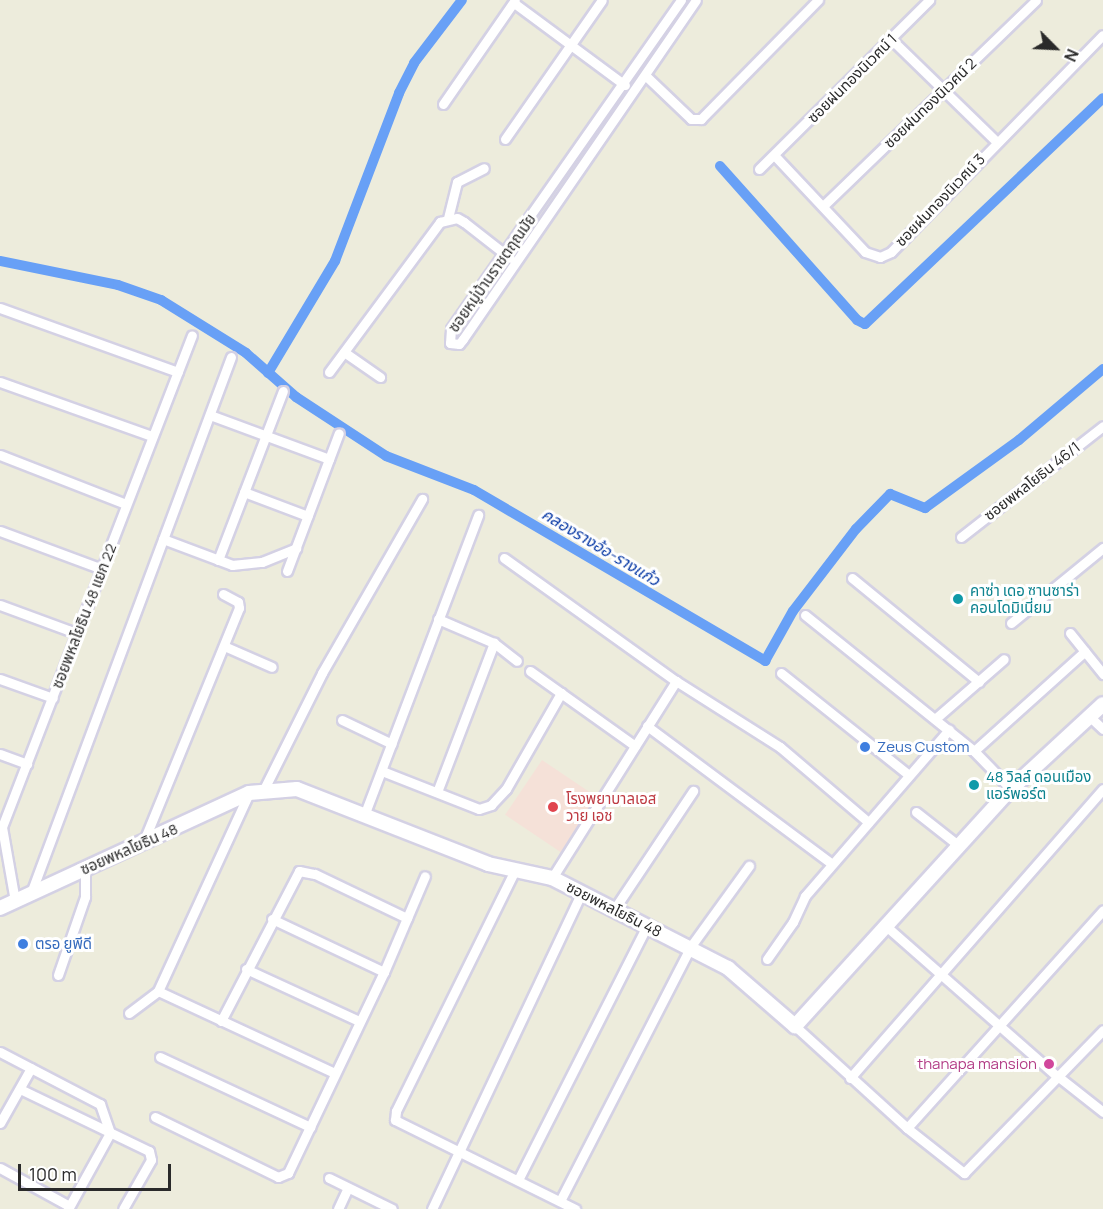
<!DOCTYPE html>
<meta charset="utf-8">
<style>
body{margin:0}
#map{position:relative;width:1103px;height:1209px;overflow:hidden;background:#edecdc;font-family:Manrope,"Noto Sans Thai",sans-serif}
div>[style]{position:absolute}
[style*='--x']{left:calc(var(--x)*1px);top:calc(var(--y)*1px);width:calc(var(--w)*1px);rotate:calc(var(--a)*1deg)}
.medical>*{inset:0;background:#f5e1d8;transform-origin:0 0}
.canal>*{height:10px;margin:-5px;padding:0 5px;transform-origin:5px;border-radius:5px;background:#68a0f6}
.roads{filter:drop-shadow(2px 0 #d4d1e4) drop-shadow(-2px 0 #d4d1e4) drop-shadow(0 2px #d4d1e4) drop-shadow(0 -2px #d4d1e4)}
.street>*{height:9px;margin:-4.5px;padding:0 4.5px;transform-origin:4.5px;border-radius:4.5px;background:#fff}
.secondary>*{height:14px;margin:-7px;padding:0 7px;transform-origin:7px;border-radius:7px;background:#fff}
.dots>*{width:16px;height:16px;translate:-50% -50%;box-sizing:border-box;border:3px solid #fff;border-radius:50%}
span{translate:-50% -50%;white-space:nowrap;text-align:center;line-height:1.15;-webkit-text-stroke:6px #fff;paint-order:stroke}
.street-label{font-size:15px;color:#2a2a2a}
.culture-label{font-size:15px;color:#0d838f}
.left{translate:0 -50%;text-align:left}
.shop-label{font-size:15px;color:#366cbe}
.health-label{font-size:15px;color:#be3a42}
.hotel-label{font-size:15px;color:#b23c85}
.right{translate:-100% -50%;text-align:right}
.water-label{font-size:16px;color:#0537a4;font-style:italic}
.north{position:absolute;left:1025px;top:18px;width:60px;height:60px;-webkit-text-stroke:4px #fff;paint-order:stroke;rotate:114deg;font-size:16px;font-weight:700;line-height:24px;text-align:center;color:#2a2a2a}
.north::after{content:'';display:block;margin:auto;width:21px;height:27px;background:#2a2a2a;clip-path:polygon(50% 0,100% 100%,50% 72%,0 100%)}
.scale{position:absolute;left:18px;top:1164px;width:153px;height:27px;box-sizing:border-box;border:3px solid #2a2a2a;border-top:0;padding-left:8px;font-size:18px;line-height:21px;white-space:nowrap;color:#2a2a2a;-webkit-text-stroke:4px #fff;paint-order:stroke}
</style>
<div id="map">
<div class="medical">
<i style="left:542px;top:760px;width:69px;height:66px;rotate:34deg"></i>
</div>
<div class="canal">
<i style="--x:720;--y:166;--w:206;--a:48.3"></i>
<i style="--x:857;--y:320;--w:9;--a:27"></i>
<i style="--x:865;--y:324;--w:328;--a:-43.5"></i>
<i style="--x:0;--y:261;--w:120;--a:11.5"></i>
<i style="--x:118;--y:285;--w:46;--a:19.2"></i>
<i style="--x:161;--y:300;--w:100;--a:31.9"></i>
<i style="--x:246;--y:353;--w:67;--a:41.3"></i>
<i style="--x:296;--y:397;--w:108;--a:33.2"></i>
<i style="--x:386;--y:456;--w:94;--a:21.1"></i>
<i style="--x:474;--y:490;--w:338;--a:30.4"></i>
<i style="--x:765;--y:661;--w:57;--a:-60.8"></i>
<i style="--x:793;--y:611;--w:103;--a:-52.5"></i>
<i style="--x:856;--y:529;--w:49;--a:-45.8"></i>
<i style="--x:890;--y:494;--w:38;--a:22"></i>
<i style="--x:925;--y:508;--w:116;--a:-35.9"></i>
<i style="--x:1019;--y:440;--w:110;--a:-40.2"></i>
<i style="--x:268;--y:373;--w:131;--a:-59.1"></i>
<i style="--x:335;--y:261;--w:180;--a:-69.1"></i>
<i style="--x:399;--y:93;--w:34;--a:-63"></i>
<i style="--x:414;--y:63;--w:79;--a:-52.7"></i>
</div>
<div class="roads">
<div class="street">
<i style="--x:681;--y:0;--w:401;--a:125"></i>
<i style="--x:451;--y:329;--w:14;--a:94"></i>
<i style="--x:450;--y:343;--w:9;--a:6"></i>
<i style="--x:459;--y:344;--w:6;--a:-51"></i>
<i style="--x:463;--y:339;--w:411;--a:-55.5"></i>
<i style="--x:514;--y:3;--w:138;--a:36.5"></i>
<i style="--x:891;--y:39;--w:146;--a:44.2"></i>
<i style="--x:646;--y:76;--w:62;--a:43.7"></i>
<i style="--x:691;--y:119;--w:10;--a:0"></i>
<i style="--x:701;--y:119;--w:167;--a:-45.5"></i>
<i style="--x:443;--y:104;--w:126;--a:-55.3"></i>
<i style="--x:505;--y:139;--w:169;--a:-55.1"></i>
<i style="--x:774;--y:155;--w:133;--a:46.8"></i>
<i style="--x:865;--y:252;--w:16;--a:18"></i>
<i style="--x:880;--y:257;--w:12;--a:-24"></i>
<i style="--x:891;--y:252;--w:303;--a:-45.7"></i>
<i style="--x:759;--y:169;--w:240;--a:-44.8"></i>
<i style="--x:823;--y:206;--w:296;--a:-44"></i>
<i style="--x:448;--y:218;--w:37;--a:-76"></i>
<i style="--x:457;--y:182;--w:30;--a:-27"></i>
<i style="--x:0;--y:308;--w:189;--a:19.8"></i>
<i style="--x:344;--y:352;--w:44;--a:34.8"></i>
<i style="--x:329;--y:372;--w:187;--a:-53.5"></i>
<i style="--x:440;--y:222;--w:17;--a:-13"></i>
<i style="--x:457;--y:218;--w:8;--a:30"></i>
<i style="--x:464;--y:222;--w:58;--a:38"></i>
<i style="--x:0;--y:382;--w:161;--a:19.6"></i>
<i style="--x:210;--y:415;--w:127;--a:20.3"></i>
<i style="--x:0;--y:455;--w:135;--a:21.3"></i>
<i style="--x:244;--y:492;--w:68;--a:20.6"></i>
<i style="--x:0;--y:531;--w:109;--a:20.4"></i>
<i style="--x:961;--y:537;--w:180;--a:-38"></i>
<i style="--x:163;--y:539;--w:74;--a:20.6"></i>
<i style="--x:232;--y:565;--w:30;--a:-6"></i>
<i style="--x:262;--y:562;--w:37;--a:-22"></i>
<i style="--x:504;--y:558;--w:211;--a:35.6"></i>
<i style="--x:676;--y:681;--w:123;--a:32.4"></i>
<i style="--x:780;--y:747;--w:116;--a:40.4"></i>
<i style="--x:218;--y:560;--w:181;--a:-69"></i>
<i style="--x:287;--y:571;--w:147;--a:-69.4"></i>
<i style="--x:852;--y:578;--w:164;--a:39.3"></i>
<i style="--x:0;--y:605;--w:81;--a:20.2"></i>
<i style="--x:805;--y:615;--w:217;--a:38.8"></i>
<i style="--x:974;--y:751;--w:53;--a:45.8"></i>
<i style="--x:438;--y:619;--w:61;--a:23.2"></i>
<i style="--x:494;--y:643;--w:29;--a:38"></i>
<i style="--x:1011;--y:623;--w:119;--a:-39.2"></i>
<i style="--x:1070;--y:633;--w:53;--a:51.2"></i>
<i style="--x:224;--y:646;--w:52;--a:23.6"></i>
<i style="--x:530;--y:671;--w:129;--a:35.5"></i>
<i style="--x:781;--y:673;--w:164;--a:38.6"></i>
<i style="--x:0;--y:679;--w:56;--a:19.7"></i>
<i style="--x:1089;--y:716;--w:19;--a:43"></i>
<i style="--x:935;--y:719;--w:91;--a:-41"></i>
<i style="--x:342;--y:720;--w:55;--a:25.6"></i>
<i style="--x:647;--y:726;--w:229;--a:36.7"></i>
<i style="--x:974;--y:751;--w:149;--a:-42"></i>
<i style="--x:0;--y:754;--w:29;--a:20"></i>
<i style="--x:382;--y:771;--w:104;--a:21.4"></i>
<i style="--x:479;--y:809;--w:13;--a:-18"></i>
<i style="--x:491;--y:805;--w:22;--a:-47"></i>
<i style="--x:506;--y:789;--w:111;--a:-60.2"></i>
<i style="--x:264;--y:789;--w:130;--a:-63.4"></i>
<i style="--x:322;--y:673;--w:201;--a:-60.1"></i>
<i style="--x:437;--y:792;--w:160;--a:-69.1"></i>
<i style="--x:916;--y:812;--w:53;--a:38.2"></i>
<i style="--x:365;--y:813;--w:319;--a:-69.2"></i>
<i style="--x:143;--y:843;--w:254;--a:-67.8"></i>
<i style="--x:239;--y:608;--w:6;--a:-99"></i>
<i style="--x:238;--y:602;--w:17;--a:-152"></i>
<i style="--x:515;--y:870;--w:269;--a:116.3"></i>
<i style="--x:396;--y:1111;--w:9;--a:96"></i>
<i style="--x:395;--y:1120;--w:201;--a:26.3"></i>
<i style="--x:552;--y:878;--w:233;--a:-57.8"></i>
<i style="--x:31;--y:893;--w:572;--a:-69.54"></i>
<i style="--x:15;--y:901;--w:75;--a:-100"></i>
<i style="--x:2;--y:827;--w:527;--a:-68.88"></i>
<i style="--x:615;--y:908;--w:141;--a:-56.3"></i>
<i style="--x:272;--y:919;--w:124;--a:25.3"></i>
<i style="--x:886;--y:926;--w:230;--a:41.3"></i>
<i style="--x:767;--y:959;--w:45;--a:-54.9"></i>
<i style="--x:793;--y:922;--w:29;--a:-65"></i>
<i style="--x:805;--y:896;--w:220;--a:-49.1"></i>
<i style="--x:246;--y:969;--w:124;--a:24.7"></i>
<i style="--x:58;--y:975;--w:83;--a:-70.9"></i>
<i style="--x:85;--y:897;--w:28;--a:-90"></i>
<i style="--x:158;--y:991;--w:195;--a:24.9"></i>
<i style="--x:129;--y:1013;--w:36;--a:-37"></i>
<i style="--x:158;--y:991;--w:218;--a:-65.3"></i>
<i style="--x:221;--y:1021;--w:169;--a:-62.5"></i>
<i style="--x:299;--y:871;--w:16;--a:11"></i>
<i style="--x:315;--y:874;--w:102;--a:25.6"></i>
<i style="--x:795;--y:1026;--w:151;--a:42.3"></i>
<i style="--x:907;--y:1128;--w:73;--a:38.3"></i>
<i style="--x:964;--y:1173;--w:199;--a:-45.8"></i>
<i style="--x:0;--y:1052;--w:113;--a:27.5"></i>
<i style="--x:100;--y:1104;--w:31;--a:71"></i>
<i style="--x:160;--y:1057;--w:166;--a:25"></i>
<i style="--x:850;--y:1078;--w:384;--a:-48.8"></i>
<i style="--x:1060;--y:1078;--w:55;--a:38.3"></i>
<i style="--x:20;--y:1089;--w:143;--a:25.7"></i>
<i style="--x:149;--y:1151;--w:9;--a:77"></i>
<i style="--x:151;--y:1160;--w:56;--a:119.7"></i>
<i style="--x:155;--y:1117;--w:137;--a:26"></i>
<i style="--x:278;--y:1177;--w:11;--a:-22"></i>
<i style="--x:288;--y:1173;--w:223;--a:-64.5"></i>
<i style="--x:384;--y:972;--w:104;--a:-66.9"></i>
<i style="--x:0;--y:1123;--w:63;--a:-60.6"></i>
<i style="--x:907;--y:1128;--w:293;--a:-48"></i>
<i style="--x:0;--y:1168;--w:79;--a:28.8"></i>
<i style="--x:329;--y:1178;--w:70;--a:26.2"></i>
<i style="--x:518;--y:1180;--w:285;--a:-63.1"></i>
<i style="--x:560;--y:1201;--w:287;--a:-62.8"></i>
<i style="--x:691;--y:946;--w:99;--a:-54.1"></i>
<i style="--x:68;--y:1209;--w:87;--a:-61.1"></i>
<i style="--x:338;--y:1209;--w:23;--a:-65"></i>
<i style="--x:432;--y:1209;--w:351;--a:-64.7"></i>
</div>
<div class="secondary">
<i style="--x:0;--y:908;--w:274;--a:-24.8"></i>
<i style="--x:249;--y:793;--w:48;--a:-4.8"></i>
<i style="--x:297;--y:789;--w:205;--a:21.4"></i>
<i style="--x:488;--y:864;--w:66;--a:12.3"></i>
<i style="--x:552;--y:878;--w:198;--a:27.1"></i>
<i style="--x:728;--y:968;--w:89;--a:40.9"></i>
<i style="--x:795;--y:1026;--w:321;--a:-47.7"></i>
<i style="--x:1011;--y:789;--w:125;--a:-42.7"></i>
</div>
</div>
<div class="dots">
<i style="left:958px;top:599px;background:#0f9aa8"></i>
<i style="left:865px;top:747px;background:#3f7fe0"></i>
<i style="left:974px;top:785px;background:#0f9aa8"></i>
<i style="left:553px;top:807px;background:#e0444e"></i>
<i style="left:23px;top:944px;background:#3f7fe0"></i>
<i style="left:1049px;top:1064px;background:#d1479c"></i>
</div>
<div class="street-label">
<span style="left:852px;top:78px;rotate:-45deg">ซอยฝนทองนิเวศน์ 1</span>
<span style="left:930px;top:103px;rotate:-44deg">ซอยฝนทองนิเวศน์ 2</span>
<span style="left:940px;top:200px;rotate:-46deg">ซอยฝนทองนิเวศน์ 3</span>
<span style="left:492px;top:273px;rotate:-55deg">ซอยหมู่บ้านราชตฤณมัย</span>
<span style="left:1032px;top:481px;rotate:-38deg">ซอยพหลโยธิน 46/1</span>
<span style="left:84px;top:616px;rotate:-69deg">ซอยพหลโยธิน 48 แยก 22</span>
<span style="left:129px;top:849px;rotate:-24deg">ซอยพหลโยธิน 48</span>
<span style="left:614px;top:909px;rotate:27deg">ซอยพหลโยธิน 48</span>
</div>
<div class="culture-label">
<span class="left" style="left:970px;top:599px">คาซ่า เดอ ซานซาร่า<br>คอนโดมิเนี่ยม</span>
<span class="left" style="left:986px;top:785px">48 วิลล์ ดอนเมือง<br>แอร์พอร์ต</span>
</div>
<div class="shop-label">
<span class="left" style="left:877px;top:747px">Zeus Custom</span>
<span class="left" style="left:35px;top:944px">ตรอ ยูพีดี</span>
</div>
<div class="health-label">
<span class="left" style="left:566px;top:807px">โรงพยาบาลเอส<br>วาย เอช</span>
</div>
<div class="hotel-label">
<span class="right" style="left:1037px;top:1064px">thanapa mansion</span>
</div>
<div class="water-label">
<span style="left:601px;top:547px;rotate:31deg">คลองรางอ้อ-รางแก้ว</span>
</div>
<div class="north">N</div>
<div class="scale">100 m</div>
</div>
